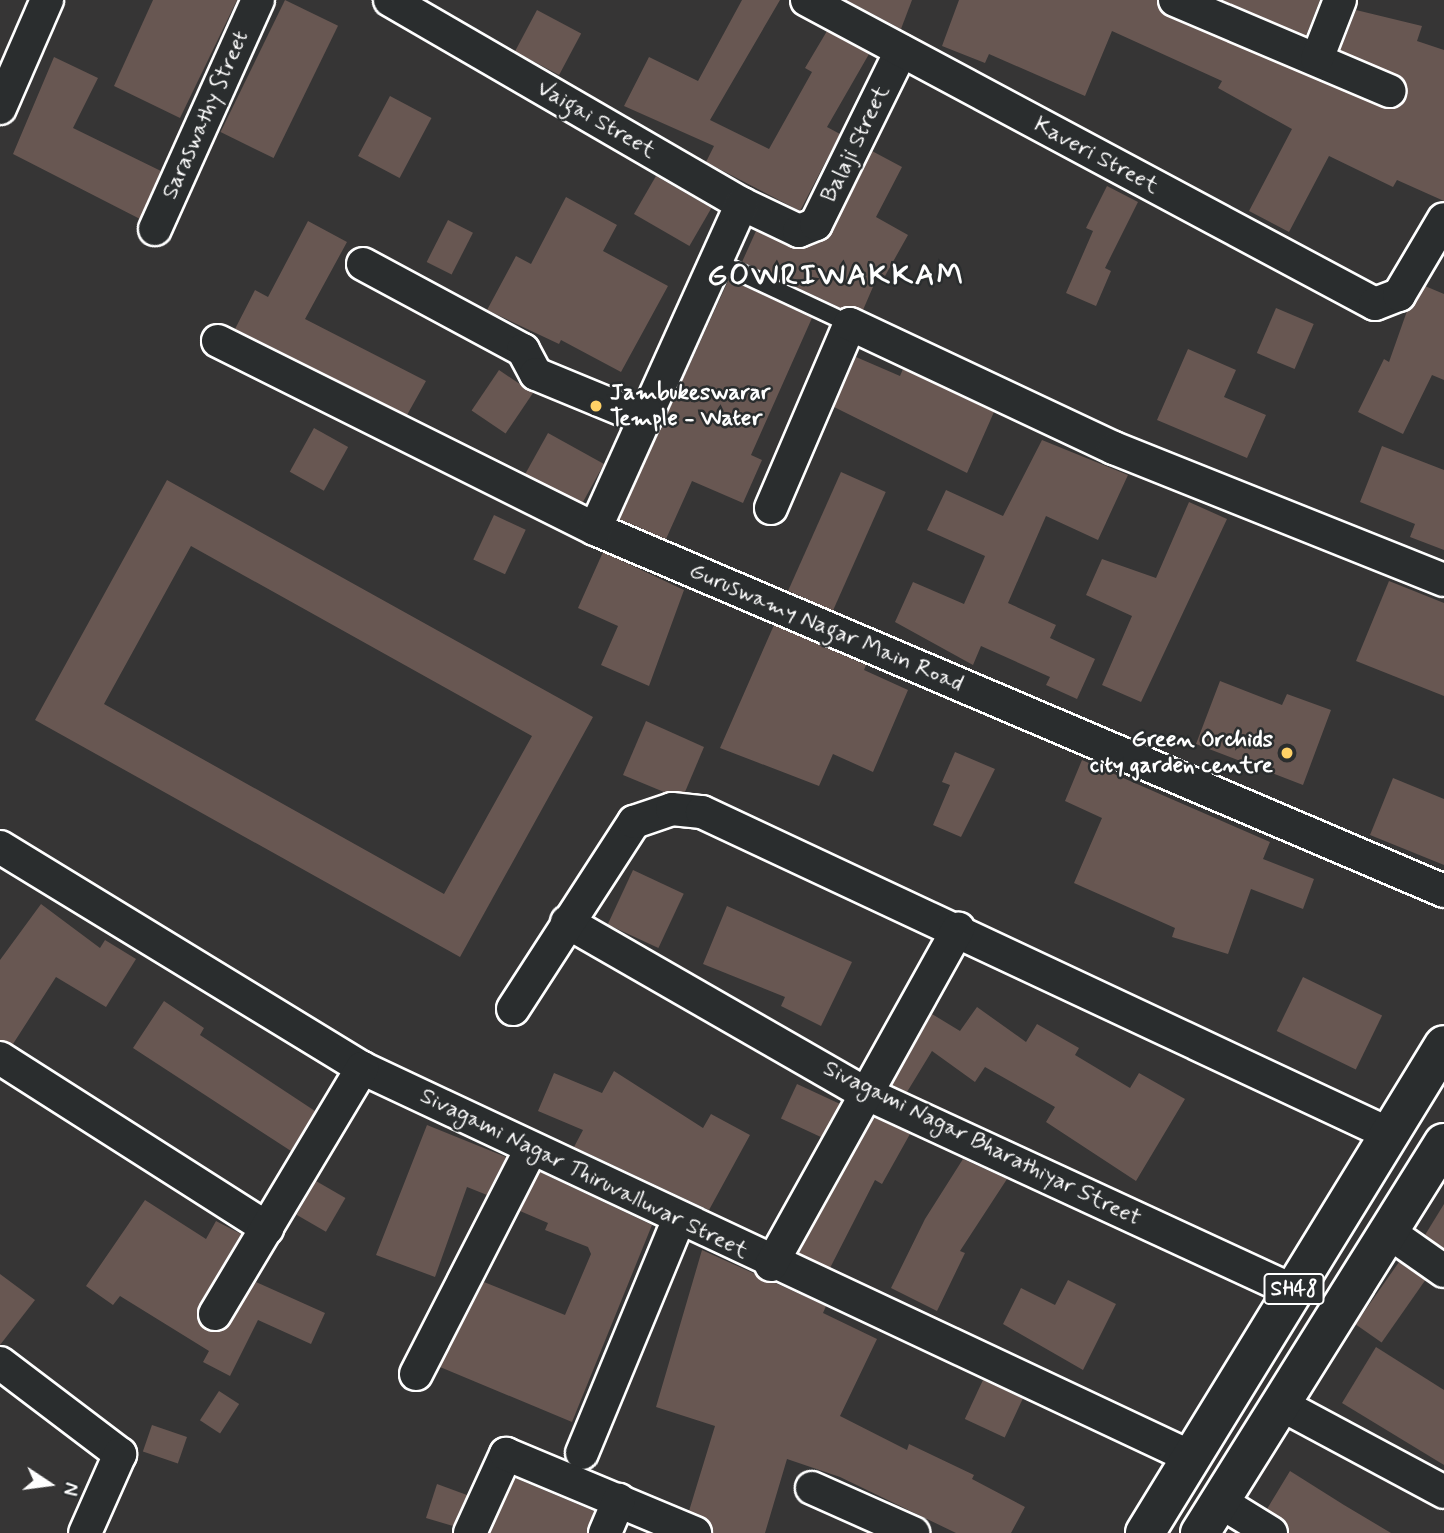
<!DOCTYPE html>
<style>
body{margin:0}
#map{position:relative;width:1444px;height:1533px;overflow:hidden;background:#363535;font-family:Mynerve,sans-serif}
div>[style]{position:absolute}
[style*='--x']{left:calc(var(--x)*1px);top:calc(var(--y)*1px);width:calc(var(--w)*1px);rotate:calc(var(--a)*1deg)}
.building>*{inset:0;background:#685752;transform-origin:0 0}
.roads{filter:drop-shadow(2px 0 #fff) drop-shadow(-2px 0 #fff) drop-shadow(0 2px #fff) drop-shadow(0 -2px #fff)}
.service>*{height:16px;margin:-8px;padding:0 8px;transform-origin:8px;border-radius:8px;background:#2a2d2e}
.minor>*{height:32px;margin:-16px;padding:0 16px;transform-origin:16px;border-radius:16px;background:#2a2d2e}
.primary>*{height:38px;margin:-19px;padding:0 19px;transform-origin:19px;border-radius:19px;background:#2a2d2e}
.dots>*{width:19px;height:19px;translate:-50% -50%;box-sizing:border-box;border:4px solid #2a2d2e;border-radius:50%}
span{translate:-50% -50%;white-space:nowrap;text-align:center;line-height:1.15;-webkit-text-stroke:5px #2a2d2e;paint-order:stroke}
.shield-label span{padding:2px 5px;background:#2a2d2e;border:2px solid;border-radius:5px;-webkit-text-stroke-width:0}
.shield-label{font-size:21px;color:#fff;font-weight:700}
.street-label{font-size:23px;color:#fff}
.poi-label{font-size:23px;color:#fff;font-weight:700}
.left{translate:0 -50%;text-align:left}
.right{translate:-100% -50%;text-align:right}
.district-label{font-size:30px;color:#fff;font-weight:700;letter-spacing:2px}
.north{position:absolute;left:14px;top:1449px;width:70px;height:70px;-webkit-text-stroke:5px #2a2d2e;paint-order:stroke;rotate:103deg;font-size:19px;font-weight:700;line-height:28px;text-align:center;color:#fff}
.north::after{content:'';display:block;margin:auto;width:24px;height:32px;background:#fff;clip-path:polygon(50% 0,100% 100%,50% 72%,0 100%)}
</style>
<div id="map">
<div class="building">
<i style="clip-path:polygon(153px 0,237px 0,180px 118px,114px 86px)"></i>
<i style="left:285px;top:0;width:59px;height:147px;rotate:26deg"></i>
<i style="clip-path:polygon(742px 0,780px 0,710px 120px,769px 149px,812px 72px,805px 68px,827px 31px,869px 54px,827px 127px,840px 134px,800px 211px,706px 162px,714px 146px,624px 106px,649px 57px,698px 81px)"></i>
<i style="clip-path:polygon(846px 0,912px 0,901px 29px)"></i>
<i style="clip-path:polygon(959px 0,1157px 0,1168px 17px,1391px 109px,1406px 99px,1403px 79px,1340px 50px,1356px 10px,1422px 26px,1417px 41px,1444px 50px,1444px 201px,1397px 180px,1393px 187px,1329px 156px,1289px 232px,1249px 211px,1292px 129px,1218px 88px,1222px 81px,1112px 31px,1085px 96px,989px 54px,985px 63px,942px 46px)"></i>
<i style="clip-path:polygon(1222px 0,1320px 0,1306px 36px)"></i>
<i style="left:537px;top:10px;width:50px;height:47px;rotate:28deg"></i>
<i style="clip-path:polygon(54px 57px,98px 78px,73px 128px,161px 171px,140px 219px,13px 154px)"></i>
<i style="left:390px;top:96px;width:47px;height:68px;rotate:28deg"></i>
<i style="clip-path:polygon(872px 151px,902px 167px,876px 217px,908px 235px,885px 276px,879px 273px,863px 310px,841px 308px,742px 262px,756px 231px,798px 249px,824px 240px)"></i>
<i style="left:656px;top:176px;width:64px;height:44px;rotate:30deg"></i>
<i style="clip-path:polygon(1107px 186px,1138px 202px,1105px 268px,1111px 271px,1096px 306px,1066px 293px,1093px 231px,1086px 228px)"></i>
<i style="clip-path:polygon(566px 197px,617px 225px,603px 251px,668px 286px,621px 372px,561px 340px,559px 344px,487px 310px,516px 256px,531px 264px)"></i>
<i style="left:448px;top:220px;width:28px;height:47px;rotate:27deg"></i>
<i style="clip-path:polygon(308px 221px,347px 242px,305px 319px,426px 381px,407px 415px,235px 329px,255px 290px,268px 297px)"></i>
<i style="clip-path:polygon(729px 279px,812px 318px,751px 455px,762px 460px,743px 503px,692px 481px,666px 539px,619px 519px)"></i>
<i style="clip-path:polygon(1425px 286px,1444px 294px,1444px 380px,1432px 375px,1403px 434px,1358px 412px,1384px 359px,1389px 362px,1407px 311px)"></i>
<i style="left:1276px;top:308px;width:41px;height:49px;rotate:23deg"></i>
<i style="clip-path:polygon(1188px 349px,1236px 370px,1224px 397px,1266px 415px,1247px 458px,1157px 420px)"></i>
<i style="clip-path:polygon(856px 357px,900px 376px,903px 369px,994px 412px,967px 473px,834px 407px)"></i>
<i style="left:499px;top:370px;width:41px;height:49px;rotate:34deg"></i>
<i style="left:314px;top:428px;width:39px;height:50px;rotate:29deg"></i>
<i style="left:548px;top:433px;width:64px;height:47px;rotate:29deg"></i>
<i style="clip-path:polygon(1042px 440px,1128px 475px,1098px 540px,1046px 516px,1008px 603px,1056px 625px,1050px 638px,1095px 659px,1077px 699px,1046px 685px,1050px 677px,981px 646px,973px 665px,895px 622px,913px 582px,964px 604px,983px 561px,985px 556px,927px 530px,946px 490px,1003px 516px)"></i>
<i style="clip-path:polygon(1382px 446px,1444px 470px,1444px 550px,1410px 537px,1415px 524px,1360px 502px)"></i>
<i style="left:841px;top:472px;width:49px;height:130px;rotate:24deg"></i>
<i style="clip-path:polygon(evenodd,167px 480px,593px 717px,460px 957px,35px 720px,167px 480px,191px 546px,532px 736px,444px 894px,104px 704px,191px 546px)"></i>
<i style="clip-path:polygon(1189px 502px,1227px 519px,1141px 702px,1102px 685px,1132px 616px,1086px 595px,1102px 559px,1156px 578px)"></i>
<i style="left:494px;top:515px;width:35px;height:49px;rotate:25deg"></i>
<i style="clip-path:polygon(603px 552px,684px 590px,649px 686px,601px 665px,618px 626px,578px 608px)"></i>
<i style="clip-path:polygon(1389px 581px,1444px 603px,1444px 696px,1356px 661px)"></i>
<i style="clip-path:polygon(774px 625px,866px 665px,864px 670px,908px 690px,873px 772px,833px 754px,819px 786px,720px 748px)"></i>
<i style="clip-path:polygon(1220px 681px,1282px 705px,1287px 694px,1331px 710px,1303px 785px,1196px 744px)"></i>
<i style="clip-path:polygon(646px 721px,704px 747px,685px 792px,664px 792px,623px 775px)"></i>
<i style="clip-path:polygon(955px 752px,995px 769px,961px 837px,933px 825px,950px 785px,942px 782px)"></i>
<i style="clip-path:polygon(1082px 760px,1270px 842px,1263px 859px,1314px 879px,1303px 909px,1251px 889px,1228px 954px,1172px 937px,1175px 928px,1074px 883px,1102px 818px,1065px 801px)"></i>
<i style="clip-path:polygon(1393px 778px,1444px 799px,1444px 865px,1370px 835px)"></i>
<i style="left:633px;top:870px;width:56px;height:60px;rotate:25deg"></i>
<i style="clip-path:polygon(41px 904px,100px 948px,105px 940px,136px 959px,106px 1007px,56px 977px,13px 1044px,0 1040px,0 960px)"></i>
<i style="clip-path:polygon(727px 906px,852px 962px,821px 1026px,781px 1006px,785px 997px,703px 964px)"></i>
<i style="left:1303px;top:977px;width:88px;height:60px;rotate:26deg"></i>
<i style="clip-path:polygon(164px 1001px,204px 1028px,200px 1035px,315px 1111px,291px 1151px,133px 1048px)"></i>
<i style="clip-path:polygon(977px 1007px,1026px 1042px,1037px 1024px,1079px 1048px,1075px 1055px,1130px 1088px,1139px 1073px,1185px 1099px,1136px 1181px,1046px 1122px,1055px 1107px,985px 1067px,975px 1082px,932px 1051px,907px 1092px,892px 1085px,932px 1014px,960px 1031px)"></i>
<i style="clip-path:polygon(614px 1071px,703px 1128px,711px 1114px,750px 1135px,709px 1210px,574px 1147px,583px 1130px,538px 1111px,554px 1073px,602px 1093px)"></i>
<i style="left:797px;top:1084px;width:47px;height:38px;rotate:25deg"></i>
<i style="clip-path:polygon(874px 1117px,910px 1134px,882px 1184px,875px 1180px,830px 1268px,799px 1253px)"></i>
<i style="clip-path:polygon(427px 1125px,506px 1157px,487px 1195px,467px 1187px,435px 1277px,376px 1255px)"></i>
<i style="clip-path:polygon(963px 1159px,1007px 1179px,960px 1251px,965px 1253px,937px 1311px,891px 1288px,925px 1219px)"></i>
<i style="clip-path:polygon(540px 1172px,652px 1225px,572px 1422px,440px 1367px,484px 1282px,565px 1315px,591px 1254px,588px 1247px,545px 1230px,548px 1223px,520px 1211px)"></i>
<i style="left:316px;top:1181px;width:34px;height:39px;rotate:30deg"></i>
<i style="clip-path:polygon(145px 1200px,206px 1239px,216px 1221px,241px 1234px,199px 1305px,197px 1314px,205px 1329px,224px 1330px,256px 1282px,325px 1313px,311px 1344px,258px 1320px,230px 1376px,203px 1362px,209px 1351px,120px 1296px,113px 1305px,86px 1286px)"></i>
<i style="clip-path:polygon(1444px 1204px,1444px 1249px,1425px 1235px)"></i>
<i style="clip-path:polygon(702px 1250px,826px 1306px,823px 1313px,877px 1339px,840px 1416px,907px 1450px,909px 1444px,974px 1475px,972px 1479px,1025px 1507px,1011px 1533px,956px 1533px,840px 1477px,787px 1459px,765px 1533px,713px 1533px,709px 1521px,689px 1511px,715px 1426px,656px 1407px)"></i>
<i style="left:1399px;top:1262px;width:32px;height:76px;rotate:35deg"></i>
<i style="clip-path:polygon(0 1274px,35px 1300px,0 1345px)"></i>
<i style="clip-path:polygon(1068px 1280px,1116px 1304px,1083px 1370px,1003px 1324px,1021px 1288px,1055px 1305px)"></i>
<i style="clip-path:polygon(1376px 1347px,1444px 1390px,1444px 1465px,1342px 1403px)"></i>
<i style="left:983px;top:1380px;width:44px;height:43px;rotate:25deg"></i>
<i style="left:219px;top:1391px;width:24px;height:35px;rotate:33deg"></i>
<i style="left:152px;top:1425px;width:37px;height:28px;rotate:19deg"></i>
<i style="clip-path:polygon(1290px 1471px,1344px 1505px,1391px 1533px,1289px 1533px,1287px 1524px,1267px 1509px)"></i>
<i style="clip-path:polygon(515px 1478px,594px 1511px,587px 1533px,490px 1533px)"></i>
<i style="clip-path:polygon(437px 1484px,467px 1495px,453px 1526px,426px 1518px)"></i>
</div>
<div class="roads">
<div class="service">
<i style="--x:717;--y:262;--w:147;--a:25"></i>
</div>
<div class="minor">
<i style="--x:390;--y:0;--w:407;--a:30.1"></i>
<i style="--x:742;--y:204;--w:63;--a:25.3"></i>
<i style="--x:799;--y:231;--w:18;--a:-22"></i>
<i style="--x:816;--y:224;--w:193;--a:-63.8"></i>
<i style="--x:807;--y:0;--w:644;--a:28.16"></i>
<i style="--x:1375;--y:304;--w:26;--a:-21"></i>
<i style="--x:1399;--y:295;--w:88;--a:-59.4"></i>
<i style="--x:1175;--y:0;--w:233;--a:23"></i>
<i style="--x:1317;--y:59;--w:63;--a:-68.7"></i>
<i style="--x:0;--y:108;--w:118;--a:-66.5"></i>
<i style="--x:155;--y:229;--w:251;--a:-65.8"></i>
<i style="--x:363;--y:264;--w:182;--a:28.3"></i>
<i style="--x:523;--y:350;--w:27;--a:62"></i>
<i style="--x:536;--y:374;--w:118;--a:22.4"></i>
<i style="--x:218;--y:341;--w:421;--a:26.5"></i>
<i style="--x:595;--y:529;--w:923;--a:23.09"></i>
<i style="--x:771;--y:508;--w:200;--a:-66.8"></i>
<i style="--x:850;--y:324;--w:292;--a:25.2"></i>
<i style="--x:1114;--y:448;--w:355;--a:21.8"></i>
<i style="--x:595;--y:529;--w:357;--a:-65.7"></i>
<i style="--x:0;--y:847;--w:424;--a:31.4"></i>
<i style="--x:362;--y:1068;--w:916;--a:25.14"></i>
<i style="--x:567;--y:922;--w:341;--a:29.9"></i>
<i style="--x:863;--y:1092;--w:474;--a:24.8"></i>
<i style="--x:513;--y:1009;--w:223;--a:-57.1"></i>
<i style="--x:634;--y:822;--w:40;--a:-18.9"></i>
<i style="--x:672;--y:809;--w:30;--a:6"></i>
<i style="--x:702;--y:812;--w:759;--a:25.11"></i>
<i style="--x:0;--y:1058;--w:317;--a:32.5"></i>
<i style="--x:1390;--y:1233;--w:66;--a:35.1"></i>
<i style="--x:771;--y:1265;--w:385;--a:-60.9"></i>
<i style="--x:215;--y:1314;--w:287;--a:-59.1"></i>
<i style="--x:0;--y:1363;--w:151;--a:37.2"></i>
<i style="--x:120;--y:1454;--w:86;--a:113.9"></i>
<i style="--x:416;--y:1374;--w:253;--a:-62.9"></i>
<i style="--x:1280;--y:1404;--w:186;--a:28.2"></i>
<i style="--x:582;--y:1453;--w:253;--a:-67.5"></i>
<i style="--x:812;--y:1488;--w:111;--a:24"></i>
<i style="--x:1219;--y:1501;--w:61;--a:31.6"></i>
<i style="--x:470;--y:1533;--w:87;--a:-65.5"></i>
<i style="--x:506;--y:1454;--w:205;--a:22.7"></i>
<i style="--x:605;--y:1533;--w:36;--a:-67"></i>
</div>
<div class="primary">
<i style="--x:1145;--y:1533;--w:572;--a:-58.5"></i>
<i style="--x:1200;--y:1533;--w:460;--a:-58"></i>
</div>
</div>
<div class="dots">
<i style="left:596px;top:406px;background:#ffd166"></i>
<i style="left:1287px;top:753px;background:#ffd166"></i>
</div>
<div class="shield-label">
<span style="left:1294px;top:1289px">SH48</span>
</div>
<div class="street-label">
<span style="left:206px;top:115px;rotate:-66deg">Saraswathy Street</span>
<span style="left:596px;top:120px;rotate:30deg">Vaigai Street</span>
<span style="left:856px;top:144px;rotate:-64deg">Balaji Street</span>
<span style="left:1096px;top:156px;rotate:28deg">Kaveri Street</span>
<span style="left:826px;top:628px;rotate:23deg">Guruswamy Nagar Main Road</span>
<span style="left:982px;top:1144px;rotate:26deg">Sivagami Nagar Bharathiyar Street</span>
<span style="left:584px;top:1174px;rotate:26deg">Sivagami Nagar Thiruvalluvar Street</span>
</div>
<div class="poi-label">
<span class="left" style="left:610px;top:406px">Jambukeswarar<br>Temple - Water</span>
<span class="right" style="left:1273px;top:753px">Green Orchids<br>city garden centre</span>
</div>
<div class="district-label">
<span style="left:836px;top:276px">GOWRIWAKKAM</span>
</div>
<div class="north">N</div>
</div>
